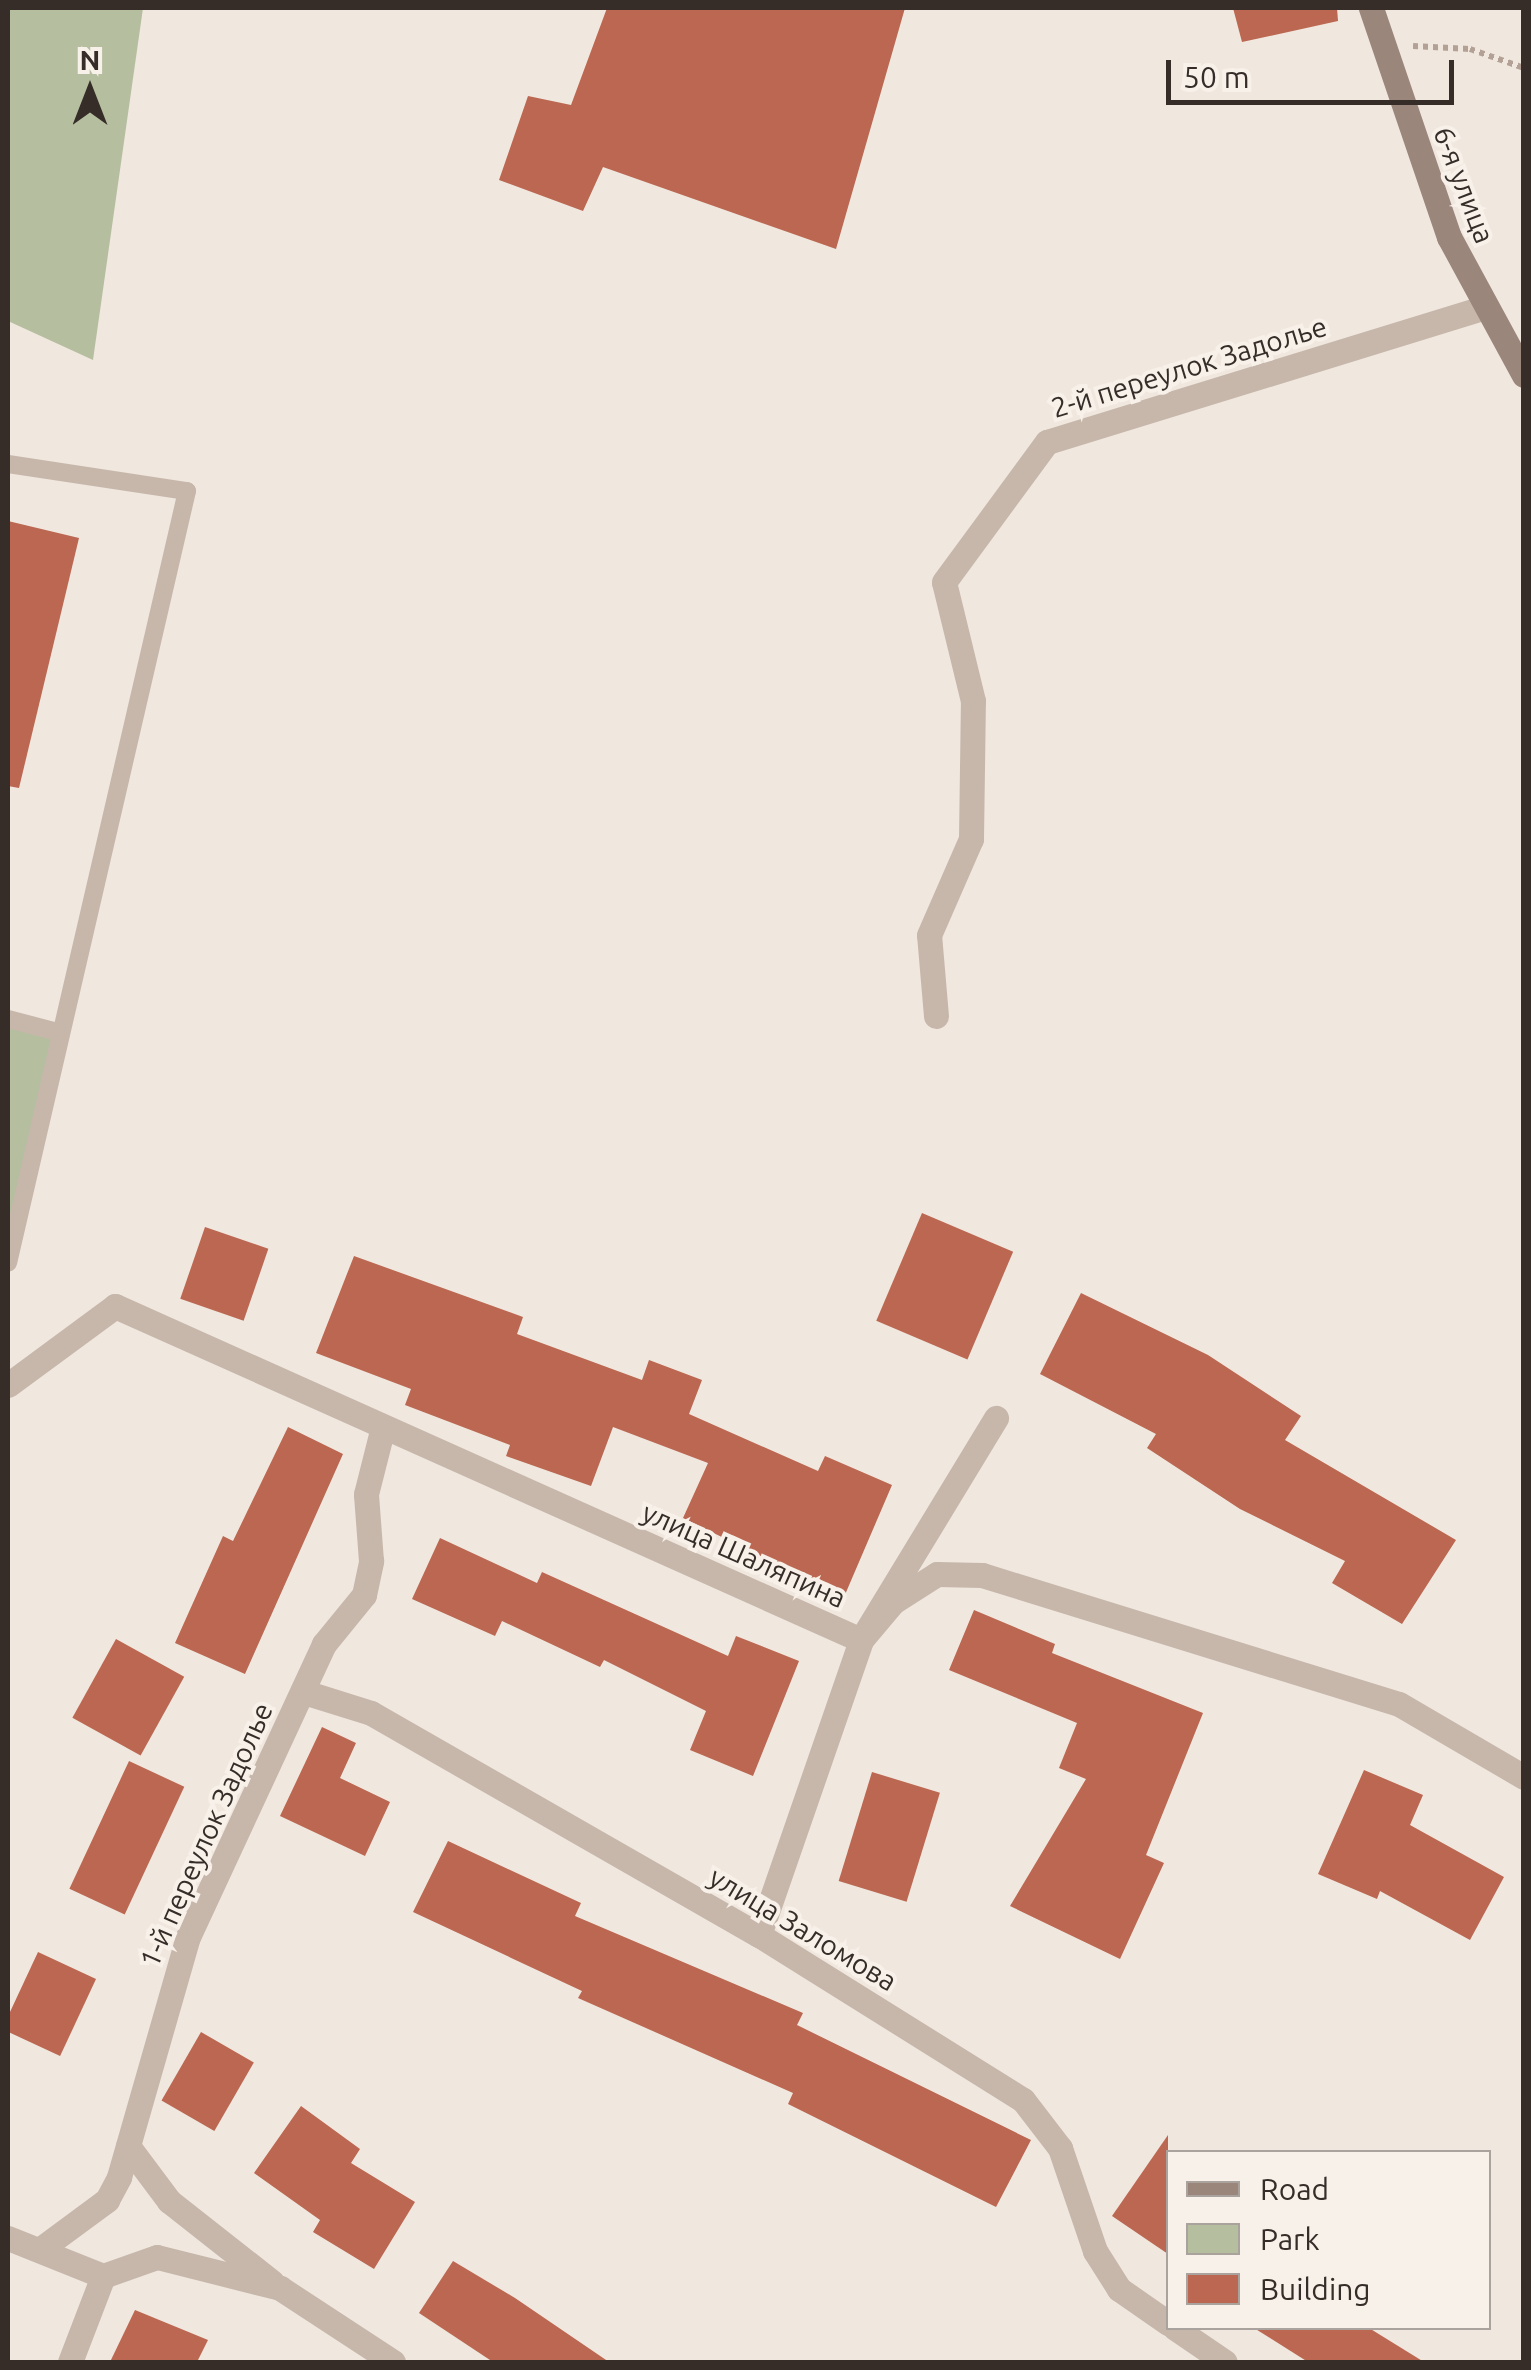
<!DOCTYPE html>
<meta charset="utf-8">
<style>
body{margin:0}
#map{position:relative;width:1531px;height:2370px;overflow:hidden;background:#f0e7de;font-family:Ubuntu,sans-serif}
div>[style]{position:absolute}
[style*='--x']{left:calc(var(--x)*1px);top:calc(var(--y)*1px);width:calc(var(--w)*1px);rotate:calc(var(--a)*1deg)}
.green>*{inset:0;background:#b5be9f}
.building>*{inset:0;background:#bb6751;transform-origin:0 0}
.path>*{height:6px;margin-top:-3px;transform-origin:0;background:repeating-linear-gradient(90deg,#b3a195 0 5px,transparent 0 10px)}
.lane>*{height:18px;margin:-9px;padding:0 9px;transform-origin:9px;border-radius:9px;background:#c7b7ab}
.street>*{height:25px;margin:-12.5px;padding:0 12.5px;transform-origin:12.5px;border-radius:12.5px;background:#c7b7ab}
.secondary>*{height:25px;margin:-12.5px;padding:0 12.5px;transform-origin:12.5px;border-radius:12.5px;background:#9b867c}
span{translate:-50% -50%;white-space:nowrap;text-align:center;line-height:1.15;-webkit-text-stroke:8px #f8f1ea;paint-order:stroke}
.street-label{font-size:28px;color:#362d29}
.frame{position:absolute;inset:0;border:10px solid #362d29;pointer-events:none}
.legend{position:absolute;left:1166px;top:2150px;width:325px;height:180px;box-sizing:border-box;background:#f8f1ea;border:2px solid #aaa39d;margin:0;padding:12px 18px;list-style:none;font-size:30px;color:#362d29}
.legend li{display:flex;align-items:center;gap:20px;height:50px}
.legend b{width:50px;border:2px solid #aaa39d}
.north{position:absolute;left:40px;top:40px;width:100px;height:100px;-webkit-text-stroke:8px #f8f1ea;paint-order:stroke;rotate:0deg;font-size:28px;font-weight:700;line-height:40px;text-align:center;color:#362d29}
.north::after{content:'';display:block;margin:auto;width:35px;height:45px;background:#362d29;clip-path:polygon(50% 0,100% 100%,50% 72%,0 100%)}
.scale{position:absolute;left:1166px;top:60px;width:288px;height:45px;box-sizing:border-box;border:5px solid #362d29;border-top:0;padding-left:12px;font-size:30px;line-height:35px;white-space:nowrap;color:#362d29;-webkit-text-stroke:8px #f8f1ea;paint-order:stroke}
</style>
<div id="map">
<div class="green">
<i style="clip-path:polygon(8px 8px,143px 8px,93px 360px,8px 321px)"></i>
<i style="clip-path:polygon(8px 1019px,58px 1032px,8px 1263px)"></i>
</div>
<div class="building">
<i style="clip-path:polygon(607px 8px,905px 8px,836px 249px,603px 167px,583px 211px,499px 180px,528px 96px,571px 105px)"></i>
<i style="clip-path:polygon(1233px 8px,1337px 8px,1338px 21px,1242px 42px)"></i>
<i style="clip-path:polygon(8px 521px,79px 538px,19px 788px,8px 786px)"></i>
<i style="left:922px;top:1213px;width:99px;height:117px;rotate:23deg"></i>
<i style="left:205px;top:1227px;width:67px;height:76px;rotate:19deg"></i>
<i style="clip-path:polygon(354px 1256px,523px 1317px,517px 1334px,642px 1380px,649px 1360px,702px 1380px,689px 1414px,818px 1471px,825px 1456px,892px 1485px,844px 1597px,683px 1518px,708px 1463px,613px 1427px,591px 1486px,506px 1456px,510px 1445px,405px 1405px,411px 1389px,316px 1353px)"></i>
<i style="clip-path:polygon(1081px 1293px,1208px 1355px,1301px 1416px,1285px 1440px,1456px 1540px,1402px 1624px,1332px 1583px,1345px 1561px,1240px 1509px,1147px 1448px,1156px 1434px,1040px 1374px)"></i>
<i style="clip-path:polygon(288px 1427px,343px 1454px,245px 1674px,175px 1643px,223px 1536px,233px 1541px)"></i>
<i style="clip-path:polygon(440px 1538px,537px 1583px,542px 1572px,728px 1656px,736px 1636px,799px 1661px,753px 1776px,690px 1750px,706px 1711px,604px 1660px,600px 1667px,502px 1621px,495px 1636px,412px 1599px)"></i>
<i style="clip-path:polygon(974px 1610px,1055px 1644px,1052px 1653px,1203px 1713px,1146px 1855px,1164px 1863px,1120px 1959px,1010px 1906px,1086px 1779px,1059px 1768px,1077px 1723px,949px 1670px)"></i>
<i style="left:116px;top:1639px;width:78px;height:90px;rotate:29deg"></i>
<i style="clip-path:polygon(322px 1727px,356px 1743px,340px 1778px,390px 1802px,365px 1856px,280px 1816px)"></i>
<i style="left:129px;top:1761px;width:61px;height:141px;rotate:25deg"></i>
<i style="clip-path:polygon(1364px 1770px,1423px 1795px,1410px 1825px,1504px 1877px,1470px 1940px,1380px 1891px,1377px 1899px,1318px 1874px)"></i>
<i style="left:872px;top:1772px;width:71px;height:114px;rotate:17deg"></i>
<i style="clip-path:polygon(448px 1841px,581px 1903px,575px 1916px,803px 2013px,797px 2025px,1031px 2140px,996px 2207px,788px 2104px,793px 2093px,578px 1998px,582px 1991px,413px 1912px)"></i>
<i style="left:38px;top:1952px;width:64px;height:85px;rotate:25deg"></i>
<i style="left:201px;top:2032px;width:61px;height:79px;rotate:30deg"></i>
<i style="clip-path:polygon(301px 2106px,360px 2149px,351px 2163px,415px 2202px,374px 2269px,313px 2232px,320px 2220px,254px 2173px)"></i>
<i style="clip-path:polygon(1168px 2135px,1168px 2254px,1112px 2216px)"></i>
<i style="clip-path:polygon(453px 2261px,515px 2298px,609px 2362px,493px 2362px,419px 2313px)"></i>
<i style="clip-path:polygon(135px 2310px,208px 2340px,197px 2362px,110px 2362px)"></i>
<i style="clip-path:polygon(1254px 2328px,1369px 2328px,1424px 2362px,1308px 2362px)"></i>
</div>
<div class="path">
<i style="--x:1413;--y:46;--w:57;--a:3"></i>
<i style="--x:1470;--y:49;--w:57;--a:19.4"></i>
</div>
<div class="lane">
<i style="--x:8;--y:464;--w:181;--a:8.6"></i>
<i style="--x:187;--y:491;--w:792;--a:103.05"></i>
<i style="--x:8;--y:1019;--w:52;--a:14.6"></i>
</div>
<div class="street">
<i style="--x:936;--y:1016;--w:81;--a:-94.9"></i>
<i style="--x:929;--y:935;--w:105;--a:-66.4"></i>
<i style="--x:971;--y:839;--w:138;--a:-89.2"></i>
<i style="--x:973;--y:701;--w:122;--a:-103.7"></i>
<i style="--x:944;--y:582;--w:174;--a:-53.7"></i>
<i style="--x:1047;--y:442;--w:456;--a:-17.1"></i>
<i style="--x:8;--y:1385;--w:133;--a:-36.4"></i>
<i style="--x:115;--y:1306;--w:817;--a:24.12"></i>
<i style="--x:861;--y:1640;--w:50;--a:-49.9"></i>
<i style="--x:893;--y:1602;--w:52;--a:-32.5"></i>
<i style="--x:937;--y:1574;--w:45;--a:1.3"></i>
<i style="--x:982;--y:1575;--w:436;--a:17.2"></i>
<i style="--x:1399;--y:1704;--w:145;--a:30.3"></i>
<i style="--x:304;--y:1692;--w:70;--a:17.4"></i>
<i style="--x:371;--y:1713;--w:447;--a:29.8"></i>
<i style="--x:759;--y:1935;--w:311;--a:32"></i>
<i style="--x:1023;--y:2100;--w:61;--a:52.4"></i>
<i style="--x:1060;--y:2148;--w:109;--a:71.2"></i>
<i style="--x:1095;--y:2251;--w:45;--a:57.7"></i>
<i style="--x:1119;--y:2289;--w:60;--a:34.8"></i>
<i style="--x:759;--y:1935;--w:312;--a:-70.9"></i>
<i style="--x:861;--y:1640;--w:260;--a:-58.7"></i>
<i style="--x:128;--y:2146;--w:69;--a:53.3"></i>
<i style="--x:169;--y:2201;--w:131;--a:38.2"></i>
<i style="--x:8;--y:2238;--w:102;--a:21.8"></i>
<i style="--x:103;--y:2276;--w:57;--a:-19.4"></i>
<i style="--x:157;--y:2257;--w:127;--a:14.1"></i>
<i style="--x:280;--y:2288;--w:135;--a:33.2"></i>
<i style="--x:42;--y:2248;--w:81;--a:-36.4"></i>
<i style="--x:107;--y:2200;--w:26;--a:-62"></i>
<i style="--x:119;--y:2177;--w:250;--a:-74"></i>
<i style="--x:188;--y:1937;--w:323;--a:-65.1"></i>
<i style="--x:324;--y:1644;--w:63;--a:-50.8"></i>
<i style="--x:364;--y:1595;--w:35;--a:-78"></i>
<i style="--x:371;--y:1561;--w:67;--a:-94.3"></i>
<i style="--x:366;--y:1494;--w:69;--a:-75.8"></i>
<i style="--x:1175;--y:2328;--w:60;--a:34.2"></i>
<i style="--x:70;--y:2362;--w:92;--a:-69"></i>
</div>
<div class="secondary">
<i style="--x:1371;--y:8;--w:242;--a:71.2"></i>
<i style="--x:1449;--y:237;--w:157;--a:61.5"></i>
</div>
<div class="street-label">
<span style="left:1464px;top:185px;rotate:69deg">6-я улица</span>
<span style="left:1189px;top:367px;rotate:-17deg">2-й переулок Задолье</span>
<span style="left:744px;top:1555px;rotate:24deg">улица Шаляпина</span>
<span style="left:206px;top:1835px;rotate:-66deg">1-й переулок Задолье</span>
<span style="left:803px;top:1929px;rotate:31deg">улица Заломова</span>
</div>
<div class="frame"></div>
<ul class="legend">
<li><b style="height:12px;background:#9b867c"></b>Road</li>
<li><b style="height:28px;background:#b5be9f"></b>Park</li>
<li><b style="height:28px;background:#bb6751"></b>Building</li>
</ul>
<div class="north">N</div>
<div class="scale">50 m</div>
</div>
